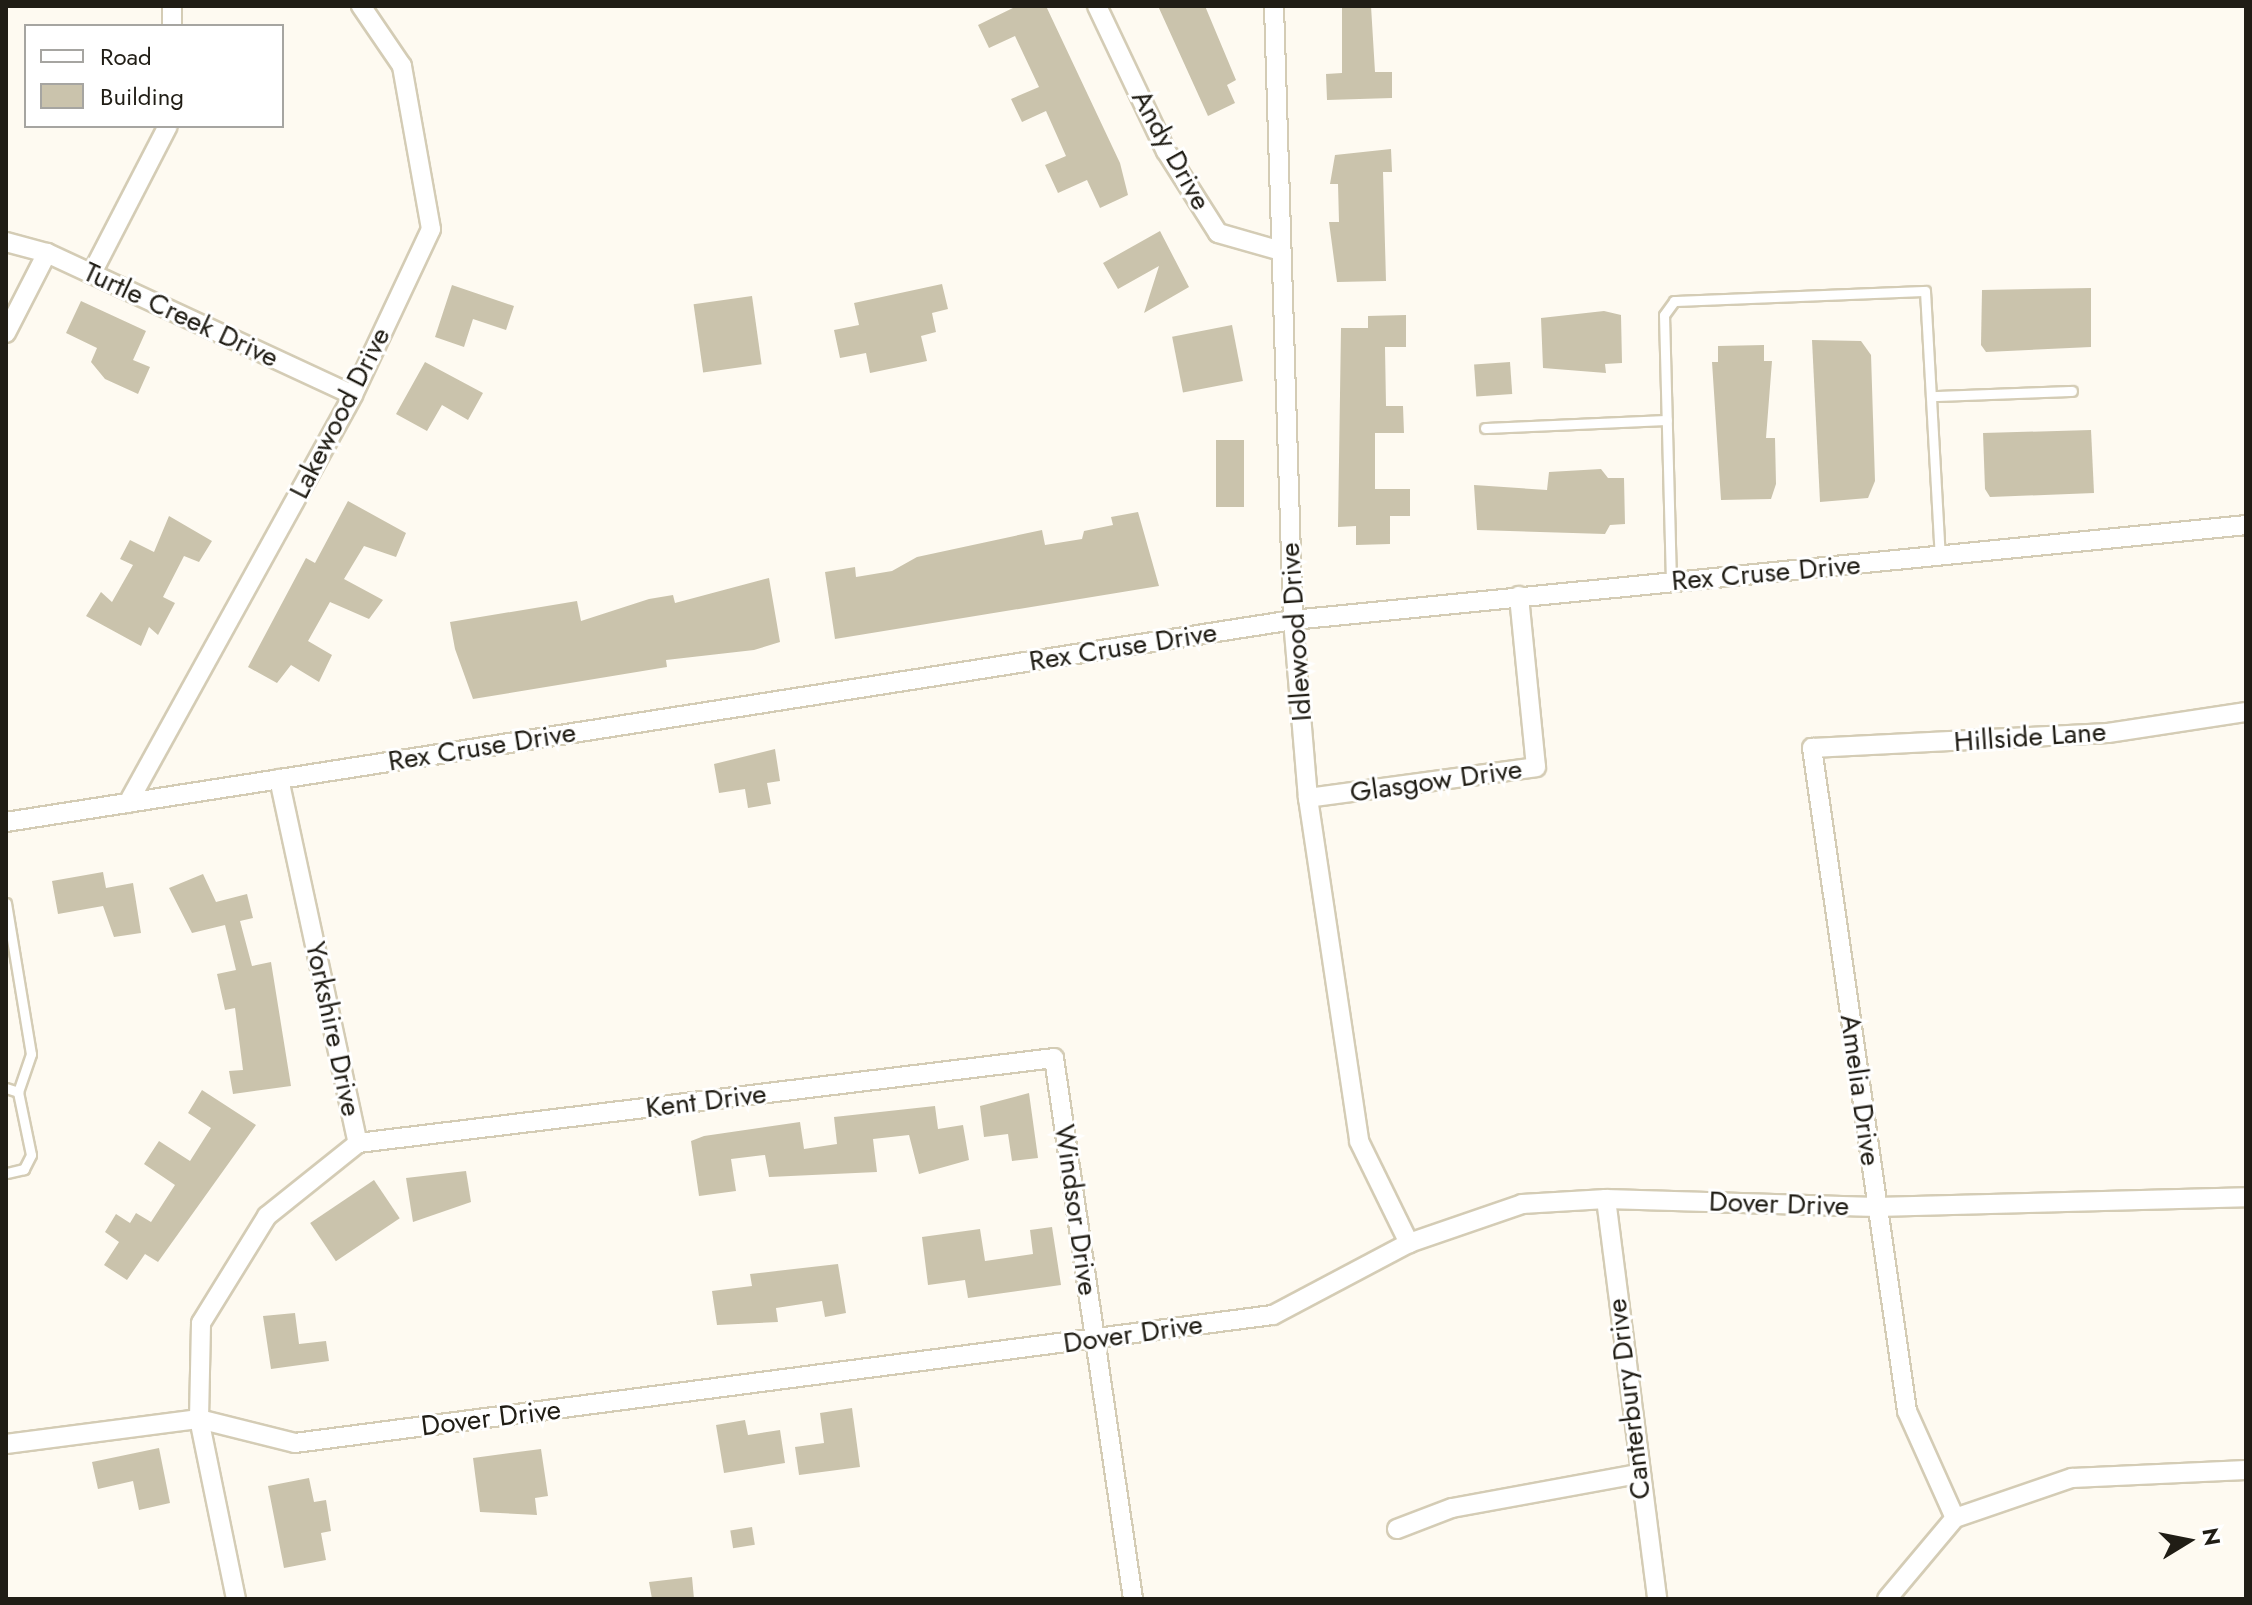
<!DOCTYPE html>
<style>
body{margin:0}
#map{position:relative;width:2252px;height:1605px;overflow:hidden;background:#fefaf1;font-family:Jost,sans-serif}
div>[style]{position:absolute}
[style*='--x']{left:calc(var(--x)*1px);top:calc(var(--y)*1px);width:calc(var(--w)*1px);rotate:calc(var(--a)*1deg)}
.building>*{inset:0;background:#cac3ac;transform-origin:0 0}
.roads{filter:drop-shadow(2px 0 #d4ccb5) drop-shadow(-2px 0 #d4ccb5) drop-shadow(0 2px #d4ccb5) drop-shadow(0 -2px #d4ccb5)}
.service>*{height:9px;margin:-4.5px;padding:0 4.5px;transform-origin:4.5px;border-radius:4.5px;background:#fff}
.minor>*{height:18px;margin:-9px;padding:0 9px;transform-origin:9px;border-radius:9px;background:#fff}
span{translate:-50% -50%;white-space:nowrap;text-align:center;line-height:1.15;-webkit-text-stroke:6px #fff;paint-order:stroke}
.street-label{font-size:28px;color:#201d15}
.frame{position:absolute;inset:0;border:8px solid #201d15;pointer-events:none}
.legend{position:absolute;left:24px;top:24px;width:260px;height:104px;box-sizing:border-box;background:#fff;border:2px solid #a6a5a1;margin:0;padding:10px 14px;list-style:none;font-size:24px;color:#201d15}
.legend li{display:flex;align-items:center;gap:16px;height:40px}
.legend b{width:40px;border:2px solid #a6a5a1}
.north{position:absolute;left:2148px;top:1501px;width:80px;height:80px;-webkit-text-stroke:6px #fff;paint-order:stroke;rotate:80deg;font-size:22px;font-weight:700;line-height:32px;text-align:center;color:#201d15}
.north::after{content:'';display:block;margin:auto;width:28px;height:36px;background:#201d15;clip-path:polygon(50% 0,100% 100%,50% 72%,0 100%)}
</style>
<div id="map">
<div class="building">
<i style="clip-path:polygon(1017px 6px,1046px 6px,1120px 163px,1128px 195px,1100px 208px,1087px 180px,1058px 193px,1045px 165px,1066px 156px,1046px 111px,1022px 122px,1011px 99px,1039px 87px,1015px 36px,989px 48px,978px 25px)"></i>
<i style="clip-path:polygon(1158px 6px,1205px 6px,1236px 80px,1227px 85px,1235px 103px,1208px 116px)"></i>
<i style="clip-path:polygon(1342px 6px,1371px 6px,1375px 72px,1392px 72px,1392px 98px,1327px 100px,1326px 74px,1342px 73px)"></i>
<i style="clip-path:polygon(1391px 149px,1392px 172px,1383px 172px,1386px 281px,1337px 282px,1329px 222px,1339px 222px,1338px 184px,1330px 184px,1335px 155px)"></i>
<i style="clip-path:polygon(1160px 231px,1189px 287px,1144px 313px,1159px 266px,1118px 289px,1103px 263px)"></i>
<i style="clip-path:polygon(942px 284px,948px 309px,932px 313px,936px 332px,921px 336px,927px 361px,870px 373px,866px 353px,840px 358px,834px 330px,859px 325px,854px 303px)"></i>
<i style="clip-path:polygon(452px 285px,514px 306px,506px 330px,473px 319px,464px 347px,435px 337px)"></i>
<i style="clip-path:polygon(2091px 288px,2091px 347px,1986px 352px,1981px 345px,1982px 290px)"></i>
<i style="left:752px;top:296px;width:69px;height:59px;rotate:82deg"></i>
<i style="clip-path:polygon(81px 301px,146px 331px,133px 360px,150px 367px,138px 394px,105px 379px,91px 362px,97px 348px,66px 333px)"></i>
<i style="clip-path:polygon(1604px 311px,1621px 315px,1622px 363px,1605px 364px,1606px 373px,1543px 368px,1541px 318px)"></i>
<i style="clip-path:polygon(1406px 315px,1406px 347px,1385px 347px,1386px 406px,1403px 406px,1404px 433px,1375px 433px,1375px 489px,1410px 489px,1410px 516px,1390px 516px,1390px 544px,1356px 545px,1356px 526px,1338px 527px,1341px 328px,1368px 328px,1368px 316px)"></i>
<i style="left:1232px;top:325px;width:57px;height:61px;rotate:79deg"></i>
<i style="clip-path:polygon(1812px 340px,1861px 341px,1871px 355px,1875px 481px,1868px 498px,1820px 502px)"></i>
<i style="clip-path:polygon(1764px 345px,1764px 361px,1772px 361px,1766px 438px,1775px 438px,1776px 484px,1771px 499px,1721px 500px,1712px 362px,1718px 362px,1718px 346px)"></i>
<i style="clip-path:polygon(425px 362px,483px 393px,468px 420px,442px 405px,427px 431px,396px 414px)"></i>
<i style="left:1510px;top:362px;width:32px;height:36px;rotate:86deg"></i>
<i style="clip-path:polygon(2091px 430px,2094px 493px,1990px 497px,1985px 489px,1983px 433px)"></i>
<i style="left:1216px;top:440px;width:28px;height:67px"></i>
<i style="clip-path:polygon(1601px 469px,1608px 478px,1624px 478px,1625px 524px,1610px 525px,1605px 534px,1477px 530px,1474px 485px,1547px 490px,1549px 472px)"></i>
<i style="clip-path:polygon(348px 501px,406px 533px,396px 557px,364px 546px,344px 579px,383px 600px,369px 619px,330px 602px,308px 641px,332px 655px,319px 682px,291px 665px,277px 683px,248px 667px,306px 558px,315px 563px)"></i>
<i style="clip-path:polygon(1138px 512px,1159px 586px,835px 639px,825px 572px,855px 567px,856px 577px,892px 571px,917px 557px,1042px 530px,1045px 545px,1082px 539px,1084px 531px,1113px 525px,1111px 517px)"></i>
<i style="clip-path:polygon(169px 516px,212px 541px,199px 562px,184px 556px,163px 597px,175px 603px,158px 635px,149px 627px,141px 646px,86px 616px,101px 592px,112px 602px,133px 565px,120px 559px,130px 540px,154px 552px)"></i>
<i style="clip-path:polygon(769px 578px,780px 642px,754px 650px,666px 660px,667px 667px,473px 699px,455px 649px,450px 622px,577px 601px,581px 621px,649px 599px,673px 595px,675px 603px)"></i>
<i style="clip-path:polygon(775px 749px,780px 781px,767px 783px,771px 804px,748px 808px,745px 789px,719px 793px,714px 764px)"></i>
<i style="clip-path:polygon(103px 872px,106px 888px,133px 883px,141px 933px,114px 937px,103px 906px,58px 914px,52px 881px)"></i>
<i style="clip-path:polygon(203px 874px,216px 902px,247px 894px,253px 918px,240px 921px,252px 966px,271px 962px,291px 1086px,233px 1094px,229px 1071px,243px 1070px,235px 1008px,225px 1010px,217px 974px,236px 970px,225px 925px,192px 933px,169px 888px)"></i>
<i style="clip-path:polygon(202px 1090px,256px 1125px,158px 1262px,145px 1254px,127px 1280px,104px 1265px,119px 1242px,105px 1232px,116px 1214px,130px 1223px,136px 1213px,151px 1222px,175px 1185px,144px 1164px,159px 1141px,190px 1161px,211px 1128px,188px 1113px)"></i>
<i style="clip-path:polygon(1029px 1093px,1038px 1158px,1012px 1161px,1008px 1134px,984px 1137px,980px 1106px)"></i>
<i style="clip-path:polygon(935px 1106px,938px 1129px,963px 1125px,969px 1160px,919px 1174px,909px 1135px,873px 1139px,877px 1172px,769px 1177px,765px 1155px,731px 1159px,736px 1191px,699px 1196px,691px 1141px,704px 1136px,800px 1122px,804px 1149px,837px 1144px,834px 1117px)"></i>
<i style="clip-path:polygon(466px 1171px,471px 1202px,413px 1222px,406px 1178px)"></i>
<i style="left:374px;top:1180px;width:46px;height:77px;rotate:56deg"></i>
<i style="clip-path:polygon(1052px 1227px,1061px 1285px,968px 1298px,965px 1280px,928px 1285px,922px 1237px,980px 1229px,985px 1261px,1033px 1254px,1030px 1230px)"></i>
<i style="clip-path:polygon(838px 1264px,846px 1313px,825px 1317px,822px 1301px,776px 1308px,778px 1322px,717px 1325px,712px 1291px,752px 1286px,750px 1274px)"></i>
<i style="clip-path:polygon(295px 1313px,299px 1344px,326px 1341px,329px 1361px,271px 1369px,263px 1316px)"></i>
<i style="clip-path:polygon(852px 1408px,860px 1467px,799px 1475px,795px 1447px,824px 1443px,820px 1413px)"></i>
<i style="clip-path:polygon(745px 1420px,748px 1435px,780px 1430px,785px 1463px,724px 1473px,716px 1425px)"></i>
<i style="clip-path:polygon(159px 1448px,170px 1503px,139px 1510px,133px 1481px,98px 1489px,92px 1462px)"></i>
<i style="clip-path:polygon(541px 1449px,548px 1496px,535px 1498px,537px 1515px,480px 1512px,473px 1458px)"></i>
<i style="clip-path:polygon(309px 1478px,314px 1502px,326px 1500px,331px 1531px,321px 1533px,326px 1560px,284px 1568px,268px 1486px)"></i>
<i style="left:752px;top:1527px;width:18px;height:22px;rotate:81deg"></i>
<i style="clip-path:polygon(692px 1577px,694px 1599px,652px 1599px,649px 1582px)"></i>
</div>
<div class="roads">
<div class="service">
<i style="--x:1935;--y:396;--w:137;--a:-2.1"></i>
<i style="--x:1485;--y:428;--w:182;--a:-2.5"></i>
<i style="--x:1671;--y:582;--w:267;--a:-91.5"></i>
<i style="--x:1664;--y:315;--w:17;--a:-54"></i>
<i style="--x:1674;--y:301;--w:251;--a:-2.3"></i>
<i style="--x:1925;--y:291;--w:266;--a:86.8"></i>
<i style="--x:6;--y:903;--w:153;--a:80.6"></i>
<i style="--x:31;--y:1054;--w:40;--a:108.9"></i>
<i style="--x:18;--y:1092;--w:64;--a:78.3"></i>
<i style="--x:31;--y:1155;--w:16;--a:117"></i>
<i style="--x:24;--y:1169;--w:18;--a:167"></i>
<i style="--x:6;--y:1088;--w:13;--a:18"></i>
</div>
<div class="minor">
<i style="--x:1097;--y:6;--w:161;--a:64.6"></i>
<i style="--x:1166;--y:151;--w:97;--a:57.6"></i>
<i style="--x:1218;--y:233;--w:66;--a:15.9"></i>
<i style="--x:1274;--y:6;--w:614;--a:88.23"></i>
<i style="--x:1293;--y:620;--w:179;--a:85.2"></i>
<i style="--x:1308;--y:798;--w:347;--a:81.5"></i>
<i style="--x:1359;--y:1141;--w:114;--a:63.9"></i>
<i style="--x:172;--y:26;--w:20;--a:-90"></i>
<i style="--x:6;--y:242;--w:42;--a:15"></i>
<i style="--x:47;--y:253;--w:337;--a:24.9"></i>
<i style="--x:92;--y:273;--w:165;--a:-62.7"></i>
<i style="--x:6;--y:333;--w:90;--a:-62.9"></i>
<i style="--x:279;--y:779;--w:372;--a:77.8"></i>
<i style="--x:1308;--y:798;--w:230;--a:-7.7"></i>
<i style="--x:1536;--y:767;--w:172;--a:-95.7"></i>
<i style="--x:128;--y:803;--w:466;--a:-61.1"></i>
<i style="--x:353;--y:395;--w:183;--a:-64.8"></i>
<i style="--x:431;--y:229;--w:166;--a:-100.1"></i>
<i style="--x:402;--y:66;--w:73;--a:-124.3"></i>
<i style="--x:6;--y:822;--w:1303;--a:-8.92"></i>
<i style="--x:1293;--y:620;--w:958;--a:-5.69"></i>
<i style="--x:358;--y:1143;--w:701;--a:-6.96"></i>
<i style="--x:1054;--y:1058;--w:547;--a:81.69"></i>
<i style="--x:1606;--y:1199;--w:403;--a:82.7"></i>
<i style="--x:6;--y:1444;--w:195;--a:-7.4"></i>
<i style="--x:199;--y:1419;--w:99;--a:14"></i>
<i style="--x:295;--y:1443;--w:986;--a:-7.46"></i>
<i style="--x:1273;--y:1315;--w:154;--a:-27.9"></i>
<i style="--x:1409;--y:1243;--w:120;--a:-19"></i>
<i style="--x:1522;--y:1204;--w:84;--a:-3.4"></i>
<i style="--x:1606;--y:1199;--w:270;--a:1.7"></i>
<i style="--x:1876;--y:1207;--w:370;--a:-1.5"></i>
<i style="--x:1955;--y:1518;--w:117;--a:-114.2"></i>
<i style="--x:1907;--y:1411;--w:670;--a:-98.15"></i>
<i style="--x:1812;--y:748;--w:296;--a:-2.9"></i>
<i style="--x:2108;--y:733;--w:140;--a:-8.7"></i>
<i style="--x:1397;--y:1529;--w:59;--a:-20.9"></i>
<i style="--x:1452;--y:1508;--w:188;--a:-10.4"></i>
<i style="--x:236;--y:1599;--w:184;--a:-101.6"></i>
<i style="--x:199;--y:1419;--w:96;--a:-88.8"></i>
<i style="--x:201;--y:1323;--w:126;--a:-58.3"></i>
<i style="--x:267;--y:1216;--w:117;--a:-38.7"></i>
<i style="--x:1887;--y:1599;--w:106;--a:-50"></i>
<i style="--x:1955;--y:1518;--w:124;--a:-18.9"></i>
<i style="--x:2072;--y:1478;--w:174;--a:-2.6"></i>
</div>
</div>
<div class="street-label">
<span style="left:1171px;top:150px;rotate:61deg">Andy Drive</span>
<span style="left:181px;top:315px;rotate:25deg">Turtle Creek Drive</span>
<span style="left:340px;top:413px;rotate:-63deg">Lakewood Drive</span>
<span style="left:1766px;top:573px;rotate:-5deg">Rex Cruse Drive</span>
<span style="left:1296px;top:632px;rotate:-94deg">Idlewood Drive</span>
<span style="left:1123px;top:647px;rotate:-9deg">Rex Cruse Drive</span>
<span style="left:2030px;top:737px;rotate:-4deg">Hillside Lane</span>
<span style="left:482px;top:747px;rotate:-9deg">Rex Cruse Drive</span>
<span style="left:1436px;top:781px;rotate:-8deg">Glasgow Drive</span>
<span style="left:333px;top:1029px;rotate:78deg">Yorkshire Drive</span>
<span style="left:1860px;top:1090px;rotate:82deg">Amelia Drive</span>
<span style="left:706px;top:1101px;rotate:-7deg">Kent Drive</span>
<span style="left:1779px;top:1204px;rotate:2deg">Dover Drive</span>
<span style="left:1076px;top:1210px;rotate:82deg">Windsor Drive</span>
<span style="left:1133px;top:1334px;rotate:-8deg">Dover Drive</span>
<span style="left:1629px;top:1399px;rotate:-97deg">Canterbury Drive</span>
<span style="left:491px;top:1418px;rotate:-7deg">Dover Drive</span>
</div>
<div class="frame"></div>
<ul class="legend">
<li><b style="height:10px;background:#fff"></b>Road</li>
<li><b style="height:22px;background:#cac3ac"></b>Building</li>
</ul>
<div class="north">N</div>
</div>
